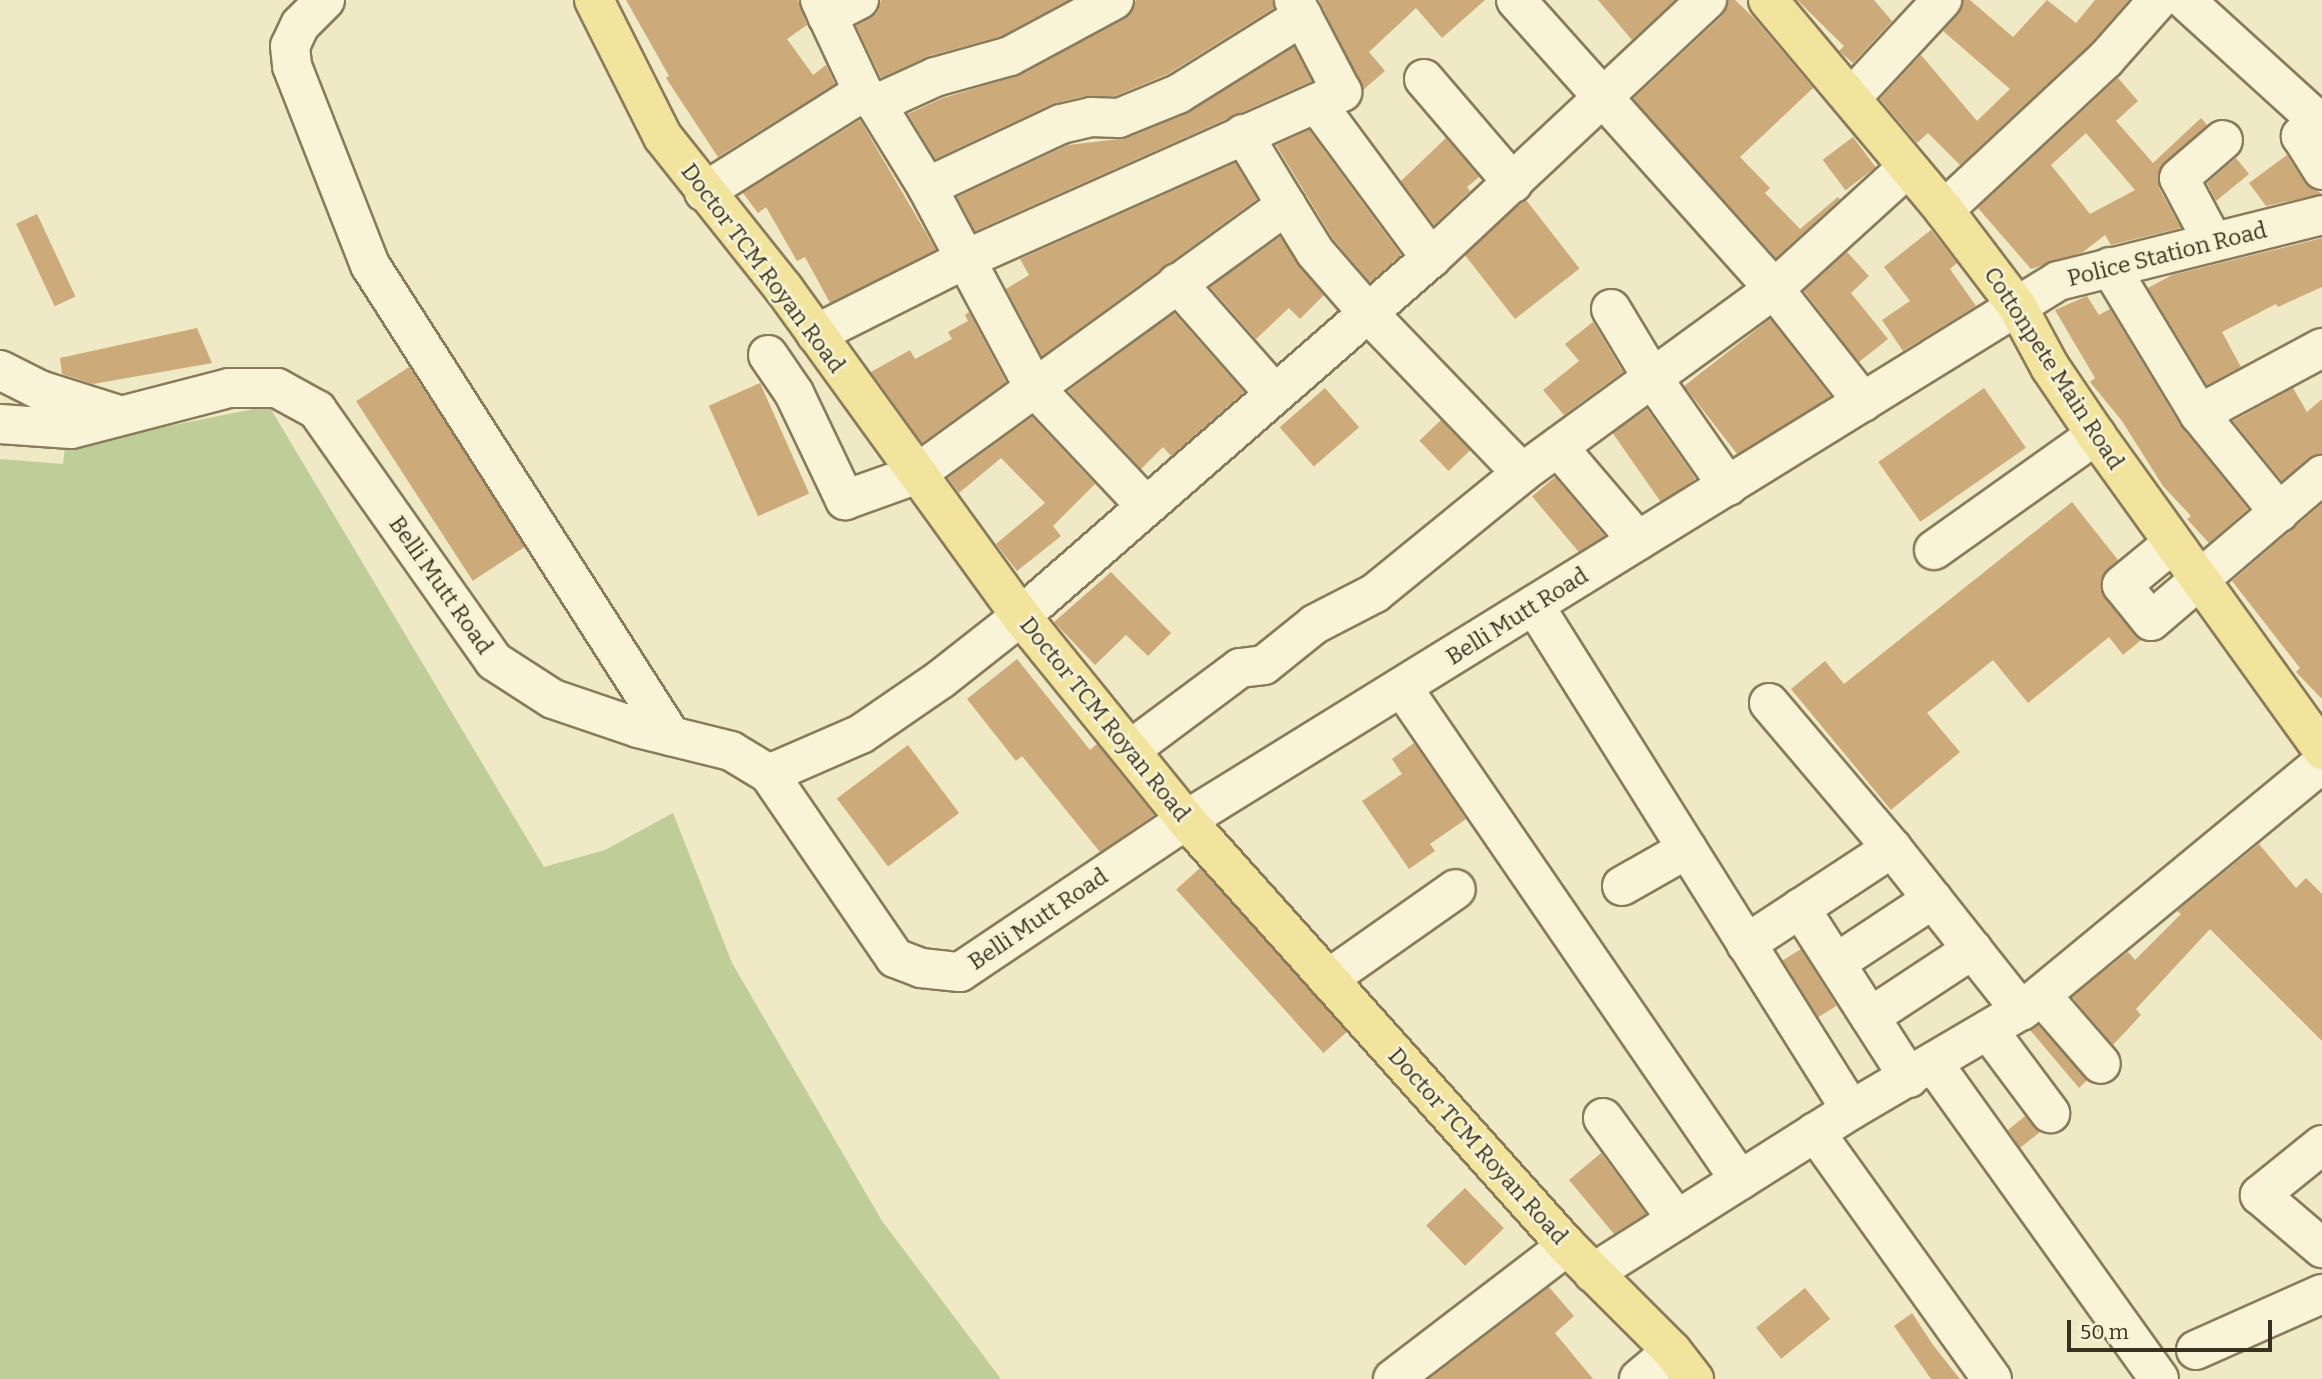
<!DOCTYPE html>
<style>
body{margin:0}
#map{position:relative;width:2322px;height:1379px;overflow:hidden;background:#efe9c5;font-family:Bitter,serif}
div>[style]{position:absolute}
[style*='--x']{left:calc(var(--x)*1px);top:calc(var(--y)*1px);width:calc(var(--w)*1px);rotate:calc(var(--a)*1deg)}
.green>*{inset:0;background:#bfcd98}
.building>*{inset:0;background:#cdaa7a;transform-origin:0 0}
.roads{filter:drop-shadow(2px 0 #8a7b5a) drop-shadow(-2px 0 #8a7b5a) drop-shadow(0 2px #8a7b5a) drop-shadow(0 -2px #8a7b5a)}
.minor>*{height:38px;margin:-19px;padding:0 19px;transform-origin:19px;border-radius:19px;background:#f9f4d8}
.major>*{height:38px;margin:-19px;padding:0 19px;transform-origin:19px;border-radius:19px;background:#f2e49c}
span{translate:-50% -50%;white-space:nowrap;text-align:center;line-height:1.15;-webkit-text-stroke:5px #f6f2d4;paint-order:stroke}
.street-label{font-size:23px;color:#3a301f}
.scale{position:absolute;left:2067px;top:1320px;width:205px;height:32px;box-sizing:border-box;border:4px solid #3a301f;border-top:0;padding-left:9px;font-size:21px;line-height:24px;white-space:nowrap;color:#3a301f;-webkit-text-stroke:5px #f6f2d4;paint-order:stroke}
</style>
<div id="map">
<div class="green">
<i style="clip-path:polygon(269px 406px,544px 867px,605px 850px,673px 813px,732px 963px,882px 1221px,1001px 1379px,0 1379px,0 459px,63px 464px,65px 447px)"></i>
</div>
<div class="building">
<i style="clip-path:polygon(626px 0,798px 0,807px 25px,787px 39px,813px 75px,826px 65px,835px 84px,718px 157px,666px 78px,669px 76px)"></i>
<i style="clip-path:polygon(881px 0,1068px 0,1002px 36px,929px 56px,881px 78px,856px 26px,877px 13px)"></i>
<i style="clip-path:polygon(1136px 0,1272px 0,1274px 8px,1168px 74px,1115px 96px,1086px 96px,1052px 104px,935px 159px,908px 114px,943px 98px,1020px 75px,1124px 19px)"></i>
<i style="clip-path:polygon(1319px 0,1485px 0,1442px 38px,1416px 8px,1369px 52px,1385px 71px,1363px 90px)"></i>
<i style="clip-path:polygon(1598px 0,1675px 0,1632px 40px)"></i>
<i style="clip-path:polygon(1728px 0,1735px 0,1755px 19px,1813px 88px,1740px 157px,1770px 188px,1765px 193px,1800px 229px,1838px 197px,1840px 199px,1776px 258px,1633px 99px,1722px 16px)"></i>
<i style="clip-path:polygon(1797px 0,1874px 0,1892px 21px,1853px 63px,1839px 51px,1844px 46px)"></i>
<i style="clip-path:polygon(1963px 0,1970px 0,2013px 37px,2047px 0,2076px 23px,2095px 0,2129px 0,2089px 45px,1960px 165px,1928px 133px,1917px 143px,1880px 99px,1921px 55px,1977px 121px,2010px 89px,1943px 31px,1958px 14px)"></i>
<i style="clip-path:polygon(1294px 47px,1312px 81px,975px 231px,957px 197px,1068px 145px,1127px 138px,1186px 114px)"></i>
<i style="clip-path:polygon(evenodd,2118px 78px,2138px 101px,2116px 121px,2153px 163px,2201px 118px,2207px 125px,2159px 170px,2159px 188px,2181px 228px,2111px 245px,2105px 235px,2083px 252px,2031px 269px,1978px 208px,2118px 78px,2086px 133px,2135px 190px,2090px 214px,2051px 165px,2086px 133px)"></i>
<i style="clip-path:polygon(860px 120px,936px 250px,830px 303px,805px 257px,797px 261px,766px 207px,758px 213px,743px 193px)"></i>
<i style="clip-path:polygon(1309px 130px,1401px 255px,1370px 282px,1333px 239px,1276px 145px)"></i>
<i style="left:1853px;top:137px;width:38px;height:38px;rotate:53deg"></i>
<i style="clip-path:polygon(1446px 138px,1479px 177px,1467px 187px,1470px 191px,1434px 225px,1401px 181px)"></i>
<i style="clip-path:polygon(2287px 155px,2304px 182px,2322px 194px,2266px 206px,2249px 183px)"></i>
<i style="clip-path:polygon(2236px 158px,2249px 174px,2216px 201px,2207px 183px)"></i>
<i style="clip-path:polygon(1235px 163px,1257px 199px,1042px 356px,1006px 289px,1029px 275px,1020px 259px)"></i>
<i style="left:1526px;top:200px;width:87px;height:82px;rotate:52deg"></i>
<i style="left:37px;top:214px;width:91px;height:23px;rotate:65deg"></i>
<i style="clip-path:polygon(1931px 230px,1957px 263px,1950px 269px,1976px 306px,1903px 351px,1882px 320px,1910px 301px,1884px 267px)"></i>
<i style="clip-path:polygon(1280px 237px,1324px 295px,1300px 319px,1289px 308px,1256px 339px,1210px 287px)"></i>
<i style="clip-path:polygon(2322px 238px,2322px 287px,2278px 307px,2276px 304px,2222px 332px,2241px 367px,2207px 385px,2148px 288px,2172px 275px)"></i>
<i style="clip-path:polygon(1847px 252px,1869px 276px,1851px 293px,1888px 339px,1859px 362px,1804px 291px)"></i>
<i style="clip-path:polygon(2087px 296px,2099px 315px,2110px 309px,2180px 425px,2248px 509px,2209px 543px,2187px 519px,2191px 516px,2163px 486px,2122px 421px,2090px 382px,2095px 378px,2055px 310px)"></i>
<i style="clip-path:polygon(969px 312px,1006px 382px,922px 443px,871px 372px,910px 350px,915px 359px,952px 339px,948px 332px,968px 321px,965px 315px)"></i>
<i style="clip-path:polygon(1174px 313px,1244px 392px,1171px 456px,1163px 447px,1141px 469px,1068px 391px)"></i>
<i style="left:1770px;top:319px;width:98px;height:109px;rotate:52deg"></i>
<i style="clip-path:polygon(1593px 322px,1623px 372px,1564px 415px,1543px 390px,1579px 361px,1565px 344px)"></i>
<i style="clip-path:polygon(197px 328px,212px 363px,93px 384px,62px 374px,60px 358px)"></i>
<i style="left:409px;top:367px;width:214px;height:63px;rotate:57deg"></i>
<i style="left:760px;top:383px;width:121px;height:56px;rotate:66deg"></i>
<i style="left:1325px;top:388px;width:52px;height:60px;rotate:49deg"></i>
<i style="left:1984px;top:388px;width:73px;height:129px;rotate:55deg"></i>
<i style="clip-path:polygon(2293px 388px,2307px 412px,2322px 399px,2322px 454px,2308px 458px,2282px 481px,2233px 421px)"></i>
<i style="left:1647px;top:409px;width:85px;height:42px;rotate:55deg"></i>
<i style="clip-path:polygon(1032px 417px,1095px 484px,1053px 526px,1061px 536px,1017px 571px,996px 544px,1045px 503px,1001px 458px,959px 493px,948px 478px)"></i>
<i style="left:1441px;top:420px;width:42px;height:30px;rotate:46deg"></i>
<i style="left:1555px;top:477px;width:77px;height:30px;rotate:50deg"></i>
<i style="clip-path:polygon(2072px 502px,2118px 560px,2102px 577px,2101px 589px,2141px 640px,2123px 655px,2109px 637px,2028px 703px,1993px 660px,1927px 713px,1960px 752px,1891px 810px,1791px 689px,1825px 661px,1844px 684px)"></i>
<i style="clip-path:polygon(2322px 504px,2322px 699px,2296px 672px,2300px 668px,2232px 581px)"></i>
<i style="clip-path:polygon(1111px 572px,1171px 633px,1148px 656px,1126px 635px,1095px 665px,1054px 622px)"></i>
<i style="clip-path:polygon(1017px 659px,1090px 750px,1097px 744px,1154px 815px,1100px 852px,1022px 756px,1016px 761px,967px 699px)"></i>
<i style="clip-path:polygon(1414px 743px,1466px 819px,1430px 844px,1435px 851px,1409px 869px,1362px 801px,1402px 774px,1392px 759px)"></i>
<i style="left:908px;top:745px;width:85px;height:89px;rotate:53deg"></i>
<i style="clip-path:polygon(2259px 844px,2296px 888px,2306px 878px,2322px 894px,2322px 1041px,2210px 929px,2136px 1009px,2141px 1015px,2113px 1045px,2072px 997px,2128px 952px,2135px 960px,2181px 914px,2177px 911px)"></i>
<i style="left:1200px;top:868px;width:220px;height:32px;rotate:48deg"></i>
<i style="left:1801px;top:949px;width:67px;height:22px;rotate:58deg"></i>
<i style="clip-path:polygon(2038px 1025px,2087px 1080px,2079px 1088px,2030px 1030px)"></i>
<i style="clip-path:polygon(2025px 1116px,2040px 1132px,2020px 1148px,2008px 1130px)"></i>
<i style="clip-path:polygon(1601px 1153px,1646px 1214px,1614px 1234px,1569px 1180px)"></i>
<i style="left:1465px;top:1188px;width:56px;height:54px;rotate:46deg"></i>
<i style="clip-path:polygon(1549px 1287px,1574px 1316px,1555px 1333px,1593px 1379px,1429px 1379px)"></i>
<i style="left:1805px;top:1288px;width:40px;height:63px;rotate:51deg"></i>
<i style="clip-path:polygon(1912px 1313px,1933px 1345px,1960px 1379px,1931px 1379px,1894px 1326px)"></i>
</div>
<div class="roads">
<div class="minor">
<i style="--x:325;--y:0;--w:35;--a:135"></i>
<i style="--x:300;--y:25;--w:23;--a:115"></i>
<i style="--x:290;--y:46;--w:20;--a:84"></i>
<i style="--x:292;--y:66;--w:214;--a:68.6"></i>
<i style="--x:370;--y:265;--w:559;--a:57.42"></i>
<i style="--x:820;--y:0;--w:102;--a:64.9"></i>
<i style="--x:863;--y:92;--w:18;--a:43"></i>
<i style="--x:876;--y:104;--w:97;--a:58.4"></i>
<i style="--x:927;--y:187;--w:227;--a:61.9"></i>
<i style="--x:1034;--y:387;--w:163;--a:46.7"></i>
<i style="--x:1516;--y:0;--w:387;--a:48.2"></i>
<i style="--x:1774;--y:289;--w:144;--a:51.8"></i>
<i style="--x:2185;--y:0;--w:178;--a:42.3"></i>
<i style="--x:2317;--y:120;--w:23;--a:135"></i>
<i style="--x:2301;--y:136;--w:40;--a:58"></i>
<i style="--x:827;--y:16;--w:36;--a:-27"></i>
<i style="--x:1424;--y:79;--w:137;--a:49.4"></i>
<i style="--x:1851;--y:98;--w:134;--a:-47.1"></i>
<i style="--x:876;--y:104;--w:65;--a:-24.6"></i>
<i style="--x:935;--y:77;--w:78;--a:-15.6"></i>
<i style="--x:1010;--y:56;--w:118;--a:-28.3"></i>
<i style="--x:1317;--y:104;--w:192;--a:53.5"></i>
<i style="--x:1243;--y:134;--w:83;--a:58.8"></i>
<i style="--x:927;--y:187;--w:148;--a:-25.2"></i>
<i style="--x:1061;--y:124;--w:31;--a:-13"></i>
<i style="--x:1091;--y:117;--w:28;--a:2"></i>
<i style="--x:1119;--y:118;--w:64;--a:-22.1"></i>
<i style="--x:1178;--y:94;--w:147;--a:-32"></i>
<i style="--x:704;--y:192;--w:188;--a:-32.2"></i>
<i style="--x:1944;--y:210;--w:220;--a:-43"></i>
<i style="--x:2105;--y:60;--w:80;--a:-48.5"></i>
<i style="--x:2213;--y:242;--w:72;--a:-118"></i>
<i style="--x:2179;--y:178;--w:58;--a:-40.8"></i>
<i style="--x:2110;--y:267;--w:172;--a:58.8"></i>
<i style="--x:2199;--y:414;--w:127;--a:50.8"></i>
<i style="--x:1177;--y:283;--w:148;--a:48.6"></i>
<i style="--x:1611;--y:309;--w:82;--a:59"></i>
<i style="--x:1653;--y:379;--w:131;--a:55"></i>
<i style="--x:816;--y:334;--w:165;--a:-26.6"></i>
<i style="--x:964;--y:260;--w:414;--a:-24"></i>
<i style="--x:1342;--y:92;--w:104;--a:-117.6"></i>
<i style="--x:768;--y:355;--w:46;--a:55.6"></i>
<i style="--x:794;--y:393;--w:119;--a:64.5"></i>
<i style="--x:845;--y:500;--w:74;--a:-19.7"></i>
<i style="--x:915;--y:475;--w:459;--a:-36"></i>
<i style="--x:1286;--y:205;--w:55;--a:58.3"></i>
<i style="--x:1315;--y:252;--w:81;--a:49"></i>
<i style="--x:1368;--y:313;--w:222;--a:46.1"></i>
<i style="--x:0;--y:370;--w:45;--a:26.6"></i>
<i style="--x:40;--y:390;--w:83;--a:17.6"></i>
<i style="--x:2199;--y:414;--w:140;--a:-28.2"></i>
<i style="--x:0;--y:424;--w:71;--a:4"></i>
<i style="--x:71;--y:429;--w:163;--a:-14.5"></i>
<i style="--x:229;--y:388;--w:48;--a:0"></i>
<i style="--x:277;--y:388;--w:46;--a:28.8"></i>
<i style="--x:317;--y:410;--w:307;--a:54.8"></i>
<i style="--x:494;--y:661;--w:70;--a:32.8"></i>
<i style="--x:553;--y:699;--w:90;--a:18.8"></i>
<i style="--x:638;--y:728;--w:96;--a:13.9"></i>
<i style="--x:731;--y:751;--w:44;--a:31.2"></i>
<i style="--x:769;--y:774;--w:223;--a:55.6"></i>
<i style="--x:895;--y:958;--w:28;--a:21"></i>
<i style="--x:921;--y:968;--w:39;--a:6"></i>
<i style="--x:960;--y:972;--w:272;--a:-33.9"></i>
<i style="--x:1186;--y:820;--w:1025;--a:-31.72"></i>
<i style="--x:2058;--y:281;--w:272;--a:-14"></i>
<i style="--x:1558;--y:447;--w:123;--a:49.6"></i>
<i style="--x:2172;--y:544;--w:65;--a:140.6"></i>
<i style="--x:2122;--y:585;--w:46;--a:51.1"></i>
<i style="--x:2151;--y:621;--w:225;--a:-40.5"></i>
<i style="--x:1934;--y:550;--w:199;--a:-35.4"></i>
<i style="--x:1534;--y:605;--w:596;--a:57.88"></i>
<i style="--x:1402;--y:687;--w:598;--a:55.57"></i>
<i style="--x:1769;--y:703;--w:190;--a:49.7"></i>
<i style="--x:1892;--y:848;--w:208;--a:51.6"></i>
<i style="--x:1130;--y:750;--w:137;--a:-36.7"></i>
<i style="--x:1240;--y:668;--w:24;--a:-7"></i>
<i style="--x:1264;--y:665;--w:65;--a:-38.8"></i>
<i style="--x:1315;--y:624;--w:68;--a:-27.3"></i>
<i style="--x:1375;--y:593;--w:190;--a:-39.2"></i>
<i style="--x:1522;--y:473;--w:312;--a:-36.1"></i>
<i style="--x:1774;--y:289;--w:180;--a:-42.3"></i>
<i style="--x:769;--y:774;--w:100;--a:-23.5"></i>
<i style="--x:861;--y:734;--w:97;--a:-34.5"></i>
<i style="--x:941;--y:679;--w:102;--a:-38.2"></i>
<i style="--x:1021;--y:616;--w:544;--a:-41.13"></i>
<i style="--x:1431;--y:258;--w:378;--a:-43.1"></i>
<i style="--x:1622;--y:886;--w:75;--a:-29.6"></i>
<i style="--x:1800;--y:908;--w:202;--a:57.3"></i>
<i style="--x:1746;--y:944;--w:175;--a:-33.3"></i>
<i style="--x:1836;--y:963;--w:116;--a:-33.4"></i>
<i style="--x:1328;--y:979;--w:156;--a:-35.1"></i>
<i style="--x:2041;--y:995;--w:91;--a:49"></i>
<i style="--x:1870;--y:1017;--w:123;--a:-33.4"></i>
<i style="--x:1988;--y:1030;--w:104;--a:53.2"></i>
<i style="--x:1933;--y:1063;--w:388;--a:54.4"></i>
<i style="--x:1603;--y:1118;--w:126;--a:54"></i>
<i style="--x:1815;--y:1132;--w:304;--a:54.4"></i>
<i style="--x:2322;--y:1145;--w:80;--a:141.1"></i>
<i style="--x:2260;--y:1195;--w:82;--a:40.5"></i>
<i style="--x:1593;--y:1273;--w:305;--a:-32.3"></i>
<i style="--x:1851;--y:1110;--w:202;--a:-30.4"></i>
<i style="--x:2025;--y:1008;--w:385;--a:-39.5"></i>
<i style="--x:2196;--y:1350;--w:138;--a:-24"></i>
<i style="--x:1393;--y:1379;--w:219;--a:-37.4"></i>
<i style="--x:1639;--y:1379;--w:43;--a:-40.3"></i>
</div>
<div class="major">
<i style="--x:594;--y:0;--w:153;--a:63.3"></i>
<i style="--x:663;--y:137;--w:194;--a:51.5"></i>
<i style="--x:784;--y:289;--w:404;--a:54.1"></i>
<i style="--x:1021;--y:616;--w:262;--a:51"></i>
<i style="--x:1186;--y:820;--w:572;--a:48.19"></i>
<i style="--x:1567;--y:1246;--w:148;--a:45"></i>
<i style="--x:1672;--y:1351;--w:36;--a:52"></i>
<i style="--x:1768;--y:0;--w:274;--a:50"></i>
<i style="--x:1944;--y:210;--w:121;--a:52.8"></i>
<i style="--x:2017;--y:306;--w:69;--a:61.6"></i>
<i style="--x:2050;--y:367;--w:82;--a:55.9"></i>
<i style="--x:2096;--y:435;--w:388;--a:54.3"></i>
</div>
</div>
<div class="street-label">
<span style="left:2167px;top:254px;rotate:-14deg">Police Station Road</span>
<span style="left:763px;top:268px;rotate:53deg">Doctor TCM Royan Road</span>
<span style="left:2054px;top:368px;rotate:57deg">Cottonpete Main Road</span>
<span style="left:441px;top:585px;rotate:55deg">Belli Mutt Road</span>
<span style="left:1517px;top:616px;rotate:-32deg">Belli Mutt Road</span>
<span style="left:1105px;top:719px;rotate:51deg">Doctor TCM Royan Road</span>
<span style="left:1038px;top:919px;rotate:-34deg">Belli Mutt Road</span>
<span style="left:1478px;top:1146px;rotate:48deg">Doctor TCM Royan Road</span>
</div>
<div class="scale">50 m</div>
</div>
